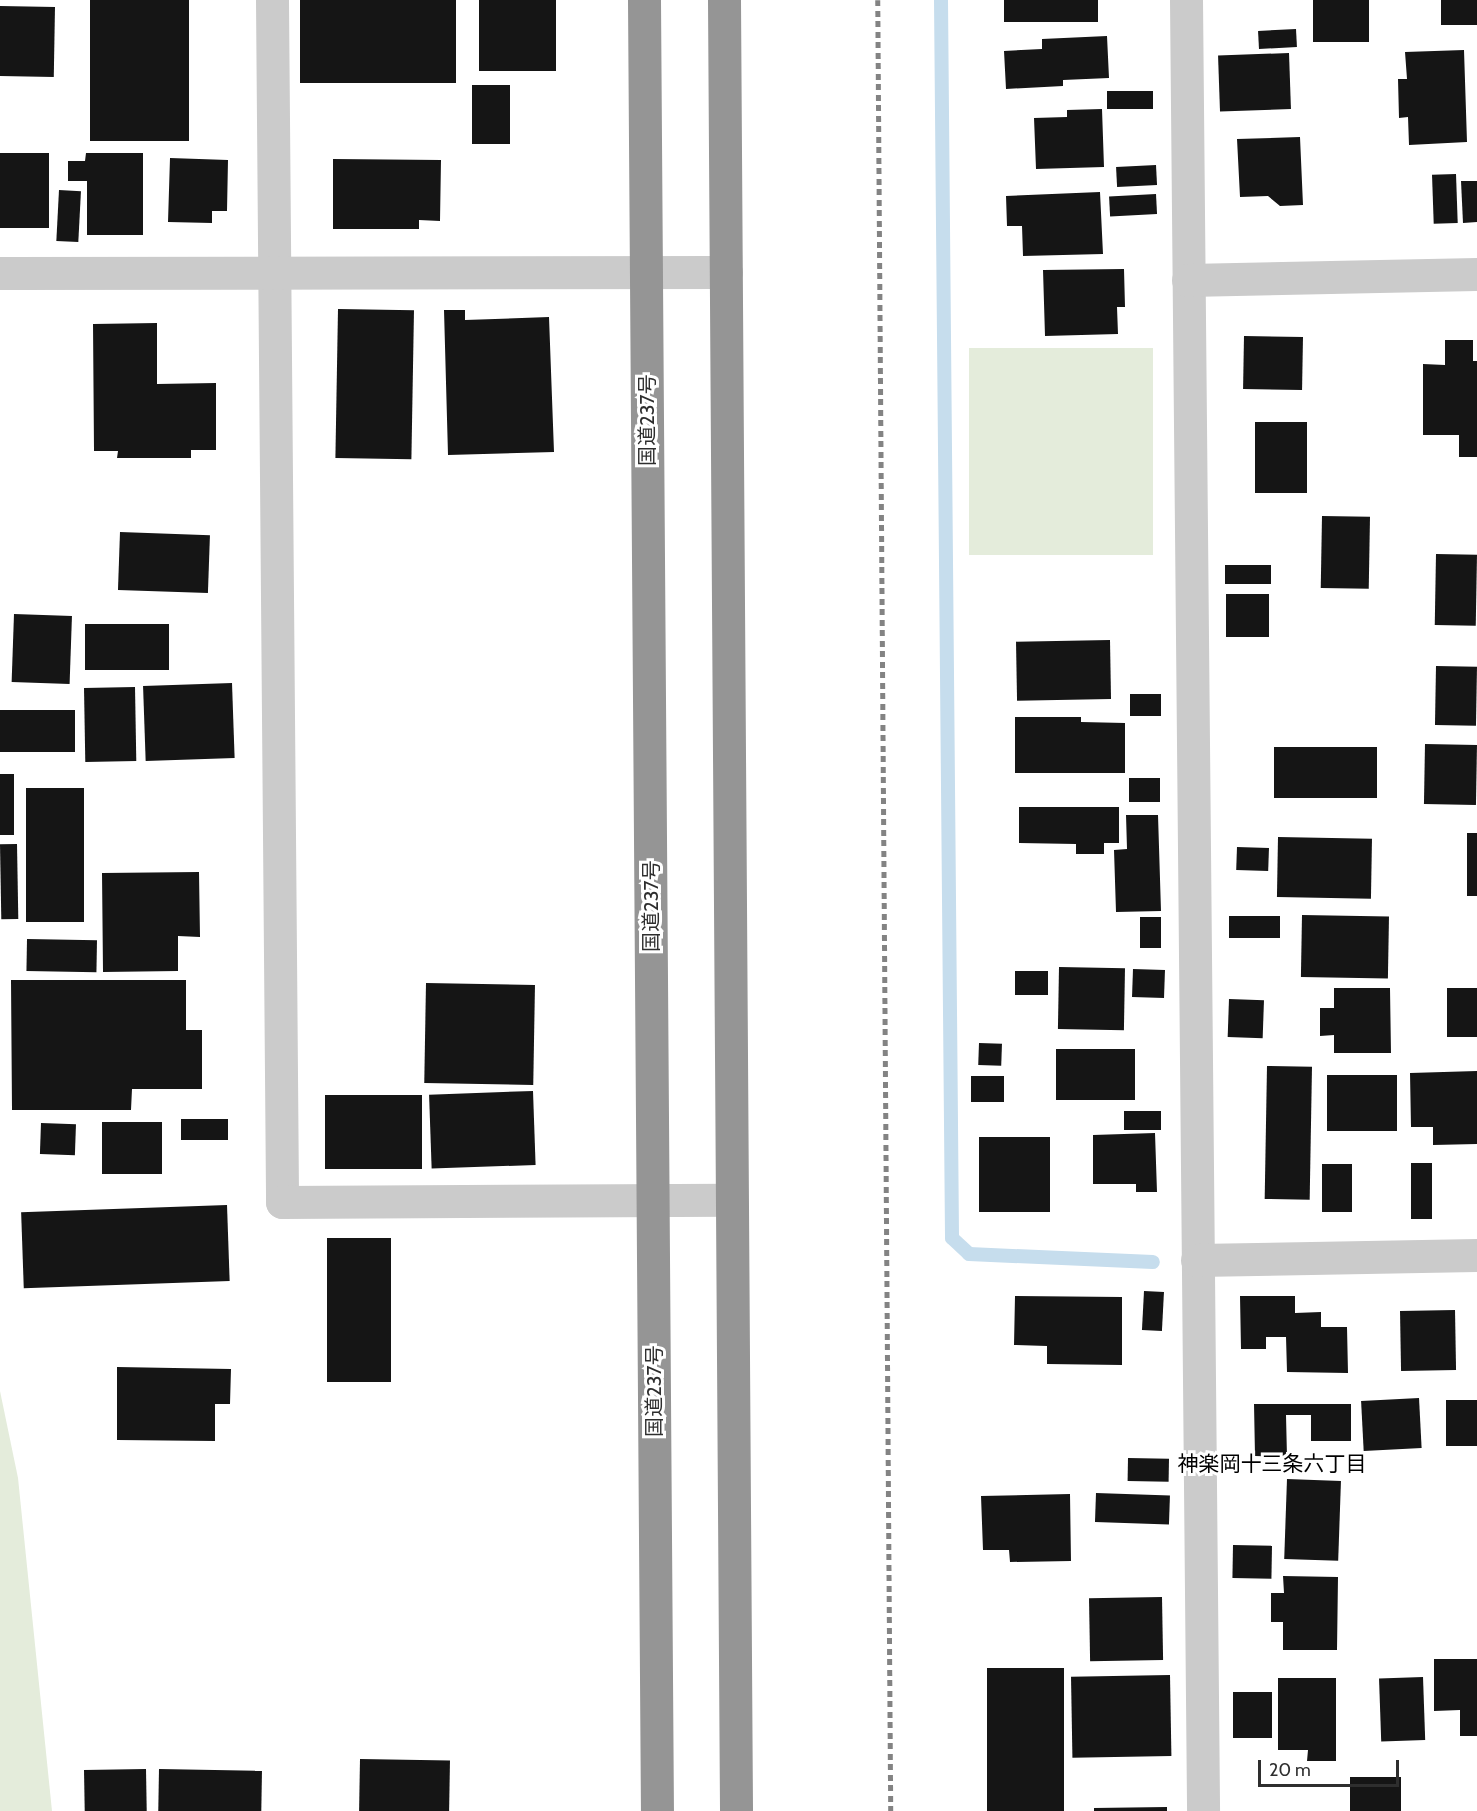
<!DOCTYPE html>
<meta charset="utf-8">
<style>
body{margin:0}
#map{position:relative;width:1477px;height:1811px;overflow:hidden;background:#fff;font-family:Cabin,"Noto Sans JP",sans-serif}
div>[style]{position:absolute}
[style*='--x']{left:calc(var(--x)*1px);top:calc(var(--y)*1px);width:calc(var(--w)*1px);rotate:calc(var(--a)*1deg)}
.green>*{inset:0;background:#e4ecdb;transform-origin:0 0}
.stream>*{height:14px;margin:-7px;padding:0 7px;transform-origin:7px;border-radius:7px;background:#c6dded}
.building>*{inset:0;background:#151515;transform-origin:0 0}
.minor>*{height:33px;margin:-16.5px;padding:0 16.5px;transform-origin:16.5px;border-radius:16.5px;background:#cbcbcb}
.highway>*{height:33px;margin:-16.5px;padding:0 16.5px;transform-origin:16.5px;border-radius:16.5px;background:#959595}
.rail>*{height:4.5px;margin-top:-2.25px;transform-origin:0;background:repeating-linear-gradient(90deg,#838383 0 6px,transparent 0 10.5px)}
span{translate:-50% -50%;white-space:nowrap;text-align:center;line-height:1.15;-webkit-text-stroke:6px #fff;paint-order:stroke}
.street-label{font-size:20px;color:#2e2e2e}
.neighbourhood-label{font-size:21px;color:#000}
.scale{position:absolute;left:1258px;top:1760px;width:141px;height:27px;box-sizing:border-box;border:3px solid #2e2e2e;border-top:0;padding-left:8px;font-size:18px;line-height:21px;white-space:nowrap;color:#2e2e2e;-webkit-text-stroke:4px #fff;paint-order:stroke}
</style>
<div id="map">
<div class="green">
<i style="left:1153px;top:348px;width:207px;height:184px;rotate:90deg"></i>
<i style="clip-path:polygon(0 1391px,18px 1478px,52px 1811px,0 1811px)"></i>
</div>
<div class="stream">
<i style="--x:941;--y:0;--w:1238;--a:89.49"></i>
<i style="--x:952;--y:1238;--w:23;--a:43"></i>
<i style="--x:969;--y:1254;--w:184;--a:2.5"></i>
</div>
<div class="building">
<i style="left:90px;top:0;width:99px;height:141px"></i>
<i style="left:300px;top:0;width:156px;height:83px"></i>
<i style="left:479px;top:0;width:77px;height:71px"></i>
<i style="left:1004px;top:0;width:94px;height:22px"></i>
<i style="left:1313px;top:0;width:56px;height:42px"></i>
<i style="left:1441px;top:0;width:36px;height:25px"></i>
<i style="left:0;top:6px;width:55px;height:70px;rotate:1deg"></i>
<i style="left:1296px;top:29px;width:18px;height:38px;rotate:87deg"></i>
<i style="clip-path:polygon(1107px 36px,1109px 78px,1063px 80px,1063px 86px,1006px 89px,1004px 51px,1042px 49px,1042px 39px)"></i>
<i style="clip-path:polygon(1464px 50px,1467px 142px,1409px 145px,1408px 117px,1399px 118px,1398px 79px,1407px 79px,1405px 52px)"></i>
<i style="left:1289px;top:53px;width:56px;height:71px;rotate:88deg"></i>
<i style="left:472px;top:85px;width:38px;height:59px"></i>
<i style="left:1153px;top:91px;width:18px;height:46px;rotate:90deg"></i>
<i style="clip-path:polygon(1102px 109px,1104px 167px,1036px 169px,1034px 118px,1067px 117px,1067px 110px)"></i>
<i style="clip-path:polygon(1300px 137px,1303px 205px,1280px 206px,1268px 196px,1240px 197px,1237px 139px)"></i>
<i style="left:0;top:153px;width:49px;height:75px"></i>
<i style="clip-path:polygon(86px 153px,143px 153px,143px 235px,87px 235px,87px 181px,68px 181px,68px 161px,85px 161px)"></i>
<i style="clip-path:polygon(170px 158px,228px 160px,227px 211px,212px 211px,212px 223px,168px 222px)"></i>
<i style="clip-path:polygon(333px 159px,441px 160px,440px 221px,419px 220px,419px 229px,333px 229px)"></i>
<i style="left:1156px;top:165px;width:20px;height:40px;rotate:87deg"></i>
<i style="left:1456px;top:174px;width:49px;height:24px;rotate:88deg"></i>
<i style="clip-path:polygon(1461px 181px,1477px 181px,1477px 222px,1463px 223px)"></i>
<i style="left:59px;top:190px;width:22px;height:51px;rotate:3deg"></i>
<i style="clip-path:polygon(1100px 192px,1103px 254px,1023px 256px,1022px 226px,1007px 226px,1006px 196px)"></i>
<i style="left:1156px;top:194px;width:20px;height:47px;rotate:87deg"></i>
<i style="clip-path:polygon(1124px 269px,1125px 307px,1117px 307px,1118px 334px,1045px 336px,1043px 270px)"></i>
<i style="left:338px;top:309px;width:76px;height:149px;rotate:1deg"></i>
<i style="clip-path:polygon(444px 310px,465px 310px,465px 320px,549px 317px,554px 452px,448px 455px)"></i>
<i style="clip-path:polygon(157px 323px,157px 384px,216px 383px,216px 450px,191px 450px,191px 458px,117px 458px,118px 451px,94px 451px,93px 324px)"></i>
<i style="left:1244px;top:336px;width:59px;height:53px;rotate:1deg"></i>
<i style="clip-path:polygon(1445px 340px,1473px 340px,1473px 361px,1477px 361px,1477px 457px,1459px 457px,1459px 435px,1423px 435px,1423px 364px,1445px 365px)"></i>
<i style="left:1255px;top:422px;width:52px;height:71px"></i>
<i style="left:1322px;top:516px;width:48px;height:72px;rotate:1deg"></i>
<i style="left:120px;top:532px;width:90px;height:58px;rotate:2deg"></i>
<i style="left:1436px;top:554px;width:41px;height:71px;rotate:1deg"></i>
<i style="left:1225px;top:565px;width:46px;height:19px"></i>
<i style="left:1226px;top:594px;width:43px;height:43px"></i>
<i style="left:14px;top:614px;width:58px;height:68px;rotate:2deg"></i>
<i style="left:85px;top:624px;width:84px;height:46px"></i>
<i style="left:1110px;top:640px;width:59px;height:94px;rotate:89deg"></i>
<i style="left:1436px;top:666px;width:41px;height:59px;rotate:1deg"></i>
<i style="left:232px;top:683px;width:75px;height:89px;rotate:88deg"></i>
<i style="left:135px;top:687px;width:74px;height:51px;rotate:89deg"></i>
<i style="left:1130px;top:694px;width:31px;height:22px"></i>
<i style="left:0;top:710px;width:75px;height:42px"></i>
<i style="clip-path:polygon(1015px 717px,1081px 717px,1081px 722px,1125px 723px,1125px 773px,1015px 773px)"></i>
<i style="left:1425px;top:744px;width:52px;height:60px;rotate:1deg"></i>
<i style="left:1377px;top:747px;width:51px;height:103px;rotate:90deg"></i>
<i style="left:0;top:774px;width:14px;height:61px"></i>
<i style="left:1129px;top:778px;width:31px;height:24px"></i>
<i style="left:26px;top:788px;width:58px;height:134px"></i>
<i style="clip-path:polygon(1019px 807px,1119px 807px,1119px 843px,1104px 843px,1104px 854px,1076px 854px,1076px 844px,1019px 843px)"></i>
<i style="clip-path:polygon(1126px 815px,1158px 815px,1161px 911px,1116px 912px,1114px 850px,1127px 849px)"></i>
<i style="left:1467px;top:833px;width:10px;height:63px"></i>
<i style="left:1278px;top:837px;width:94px;height:60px;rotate:1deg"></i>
<i style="left:17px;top:844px;width:75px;height:17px;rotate:89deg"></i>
<i style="left:1237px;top:847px;width:32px;height:23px;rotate:2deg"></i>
<i style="clip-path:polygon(199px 872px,200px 937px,178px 936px,178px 971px,103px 972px,102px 873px)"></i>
<i style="left:1302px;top:915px;width:87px;height:62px;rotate:1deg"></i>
<i style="left:1229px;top:916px;width:51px;height:22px"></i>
<i style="left:1140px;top:917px;width:21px;height:31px"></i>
<i style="left:27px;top:939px;width:70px;height:32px;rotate:1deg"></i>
<i style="left:1059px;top:967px;width:66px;height:62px;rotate:1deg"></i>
<i style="left:1133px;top:969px;width:32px;height:28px;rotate:2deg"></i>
<i style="left:1015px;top:971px;width:33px;height:24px"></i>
<i style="clip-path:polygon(11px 980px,186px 980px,186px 1030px,202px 1030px,202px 1089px,132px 1089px,131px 1110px,12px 1110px)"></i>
<i style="left:426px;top:983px;width:109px;height:100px;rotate:1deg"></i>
<i style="clip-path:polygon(1334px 988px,1390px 988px,1391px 1053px,1334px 1053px,1334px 1035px,1320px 1036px,1320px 1008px,1334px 1008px)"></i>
<i style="left:1477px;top:988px;width:49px;height:30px;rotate:90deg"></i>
<i style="left:1229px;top:999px;width:35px;height:38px;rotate:2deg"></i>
<i style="left:979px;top:1043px;width:23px;height:22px;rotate:2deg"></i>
<i style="left:1135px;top:1049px;width:51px;height:79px;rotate:90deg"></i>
<i style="left:1267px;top:1066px;width:45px;height:133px;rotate:1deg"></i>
<i style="clip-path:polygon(1477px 1071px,1477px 1144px,1433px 1145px,1433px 1127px,1411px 1127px,1410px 1073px)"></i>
<i style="left:1327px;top:1075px;width:70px;height:56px"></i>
<i style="left:1004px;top:1076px;width:26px;height:33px;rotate:90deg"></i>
<i style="left:533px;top:1091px;width:74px;height:104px;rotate:88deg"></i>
<i style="left:422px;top:1095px;width:74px;height:97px;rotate:90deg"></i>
<i style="left:1161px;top:1111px;width:19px;height:37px;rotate:90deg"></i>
<i style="left:181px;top:1119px;width:47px;height:21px"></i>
<i style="left:102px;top:1122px;width:60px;height:52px"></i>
<i style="left:41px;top:1123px;width:35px;height:31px;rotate:2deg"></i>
<i style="clip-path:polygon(1155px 1133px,1157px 1192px,1136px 1192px,1136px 1184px,1093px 1184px,1093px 1135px)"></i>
<i style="left:979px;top:1137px;width:71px;height:75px"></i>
<i style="left:1411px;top:1163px;width:21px;height:56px"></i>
<i style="left:1322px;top:1164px;width:30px;height:48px"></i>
<i style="left:227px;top:1205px;width:76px;height:206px;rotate:88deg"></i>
<i style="left:327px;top:1238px;width:64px;height:144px"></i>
<i style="left:1144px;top:1291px;width:20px;height:39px;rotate:3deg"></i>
<i style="clip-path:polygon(1015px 1296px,1122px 1297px,1122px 1365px,1047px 1364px,1047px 1346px,1014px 1345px)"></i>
<i style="clip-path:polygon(1240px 1296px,1295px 1296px,1295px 1313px,1321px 1312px,1321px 1327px,1347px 1327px,1348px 1373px,1287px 1372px,1286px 1337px,1266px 1337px,1266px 1349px,1241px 1349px)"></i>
<i style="left:1455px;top:1310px;width:60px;height:55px;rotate:89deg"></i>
<i style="clip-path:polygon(117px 1367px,231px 1369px,230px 1404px,215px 1404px,215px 1441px,117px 1440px)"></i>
<i style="left:1419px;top:1398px;width:50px;height:58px;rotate:87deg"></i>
<i style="left:1477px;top:1400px;width:46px;height:31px;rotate:90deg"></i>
<i style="clip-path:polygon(1254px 1404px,1351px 1404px,1351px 1441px,1311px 1441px,1311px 1415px,1286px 1415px,1287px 1457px,1255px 1456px)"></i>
<i style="left:1128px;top:1458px;width:41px;height:23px;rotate:1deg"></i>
<i style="left:1287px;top:1479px;width:54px;height:80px;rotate:2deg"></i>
<i style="left:1096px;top:1493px;width:74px;height:29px;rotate:2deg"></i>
<i style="clip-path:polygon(1070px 1494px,1071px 1561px,1010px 1562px,1009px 1550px,983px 1550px,981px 1496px)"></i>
<i style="left:1233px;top:1545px;width:39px;height:33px;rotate:1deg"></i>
<i style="clip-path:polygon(1283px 1576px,1338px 1577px,1337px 1650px,1283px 1650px,1283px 1622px,1271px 1622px,1271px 1593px,1284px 1593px)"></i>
<i style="left:1162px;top:1597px;width:63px;height:73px;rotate:89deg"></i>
<i style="clip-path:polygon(1434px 1659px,1477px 1659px,1477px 1736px,1460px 1736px,1460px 1710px,1434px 1711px)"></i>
<i style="left:1064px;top:1668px;width:143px;height:77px;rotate:90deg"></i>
<i style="left:1170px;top:1675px;width:81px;height:99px;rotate:89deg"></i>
<i style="left:1423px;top:1677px;width:63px;height:44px;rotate:88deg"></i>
<i style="clip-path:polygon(1278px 1678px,1336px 1678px,1336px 1761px,1307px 1761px,1308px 1750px,1278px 1750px)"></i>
<i style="left:1233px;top:1692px;width:39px;height:46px"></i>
<i style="left:360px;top:1759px;width:90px;height:52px;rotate:1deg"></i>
<i style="left:146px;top:1769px;width:42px;height:62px;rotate:89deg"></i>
<i style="left:159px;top:1769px;width:103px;height:42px;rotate:1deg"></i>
<i style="left:1350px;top:1777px;width:51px;height:34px"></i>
<i style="clip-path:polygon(1167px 1807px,1167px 1811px,1094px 1811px,1094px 1808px)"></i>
</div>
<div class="minor">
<i style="--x:272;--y:0;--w:1202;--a:89.52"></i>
<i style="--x:282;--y:1202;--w:449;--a:-0.3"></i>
<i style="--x:1186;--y:0;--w:1811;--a:89.46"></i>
<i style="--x:0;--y:273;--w:726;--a:-0.08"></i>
<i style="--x:1188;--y:280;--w:289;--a:-1.2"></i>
<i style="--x:1197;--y:1260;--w:280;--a:-1"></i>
</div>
<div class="highway">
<i style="--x:644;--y:0;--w:1811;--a:89.59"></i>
<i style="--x:724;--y:0;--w:1811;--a:89.62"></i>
</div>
<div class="rail">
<i style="--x:878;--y:0;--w:1811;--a:89.59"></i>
</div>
<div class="street-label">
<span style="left:647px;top:420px;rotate:-90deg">国道237号</span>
<span style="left:651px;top:906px;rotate:-90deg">国道237号</span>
<span style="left:654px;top:1391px;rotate:-90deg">国道237号</span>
</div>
<div class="neighbourhood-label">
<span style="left:1272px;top:1464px">神楽岡十三条六丁目</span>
</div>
<div class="scale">20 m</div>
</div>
